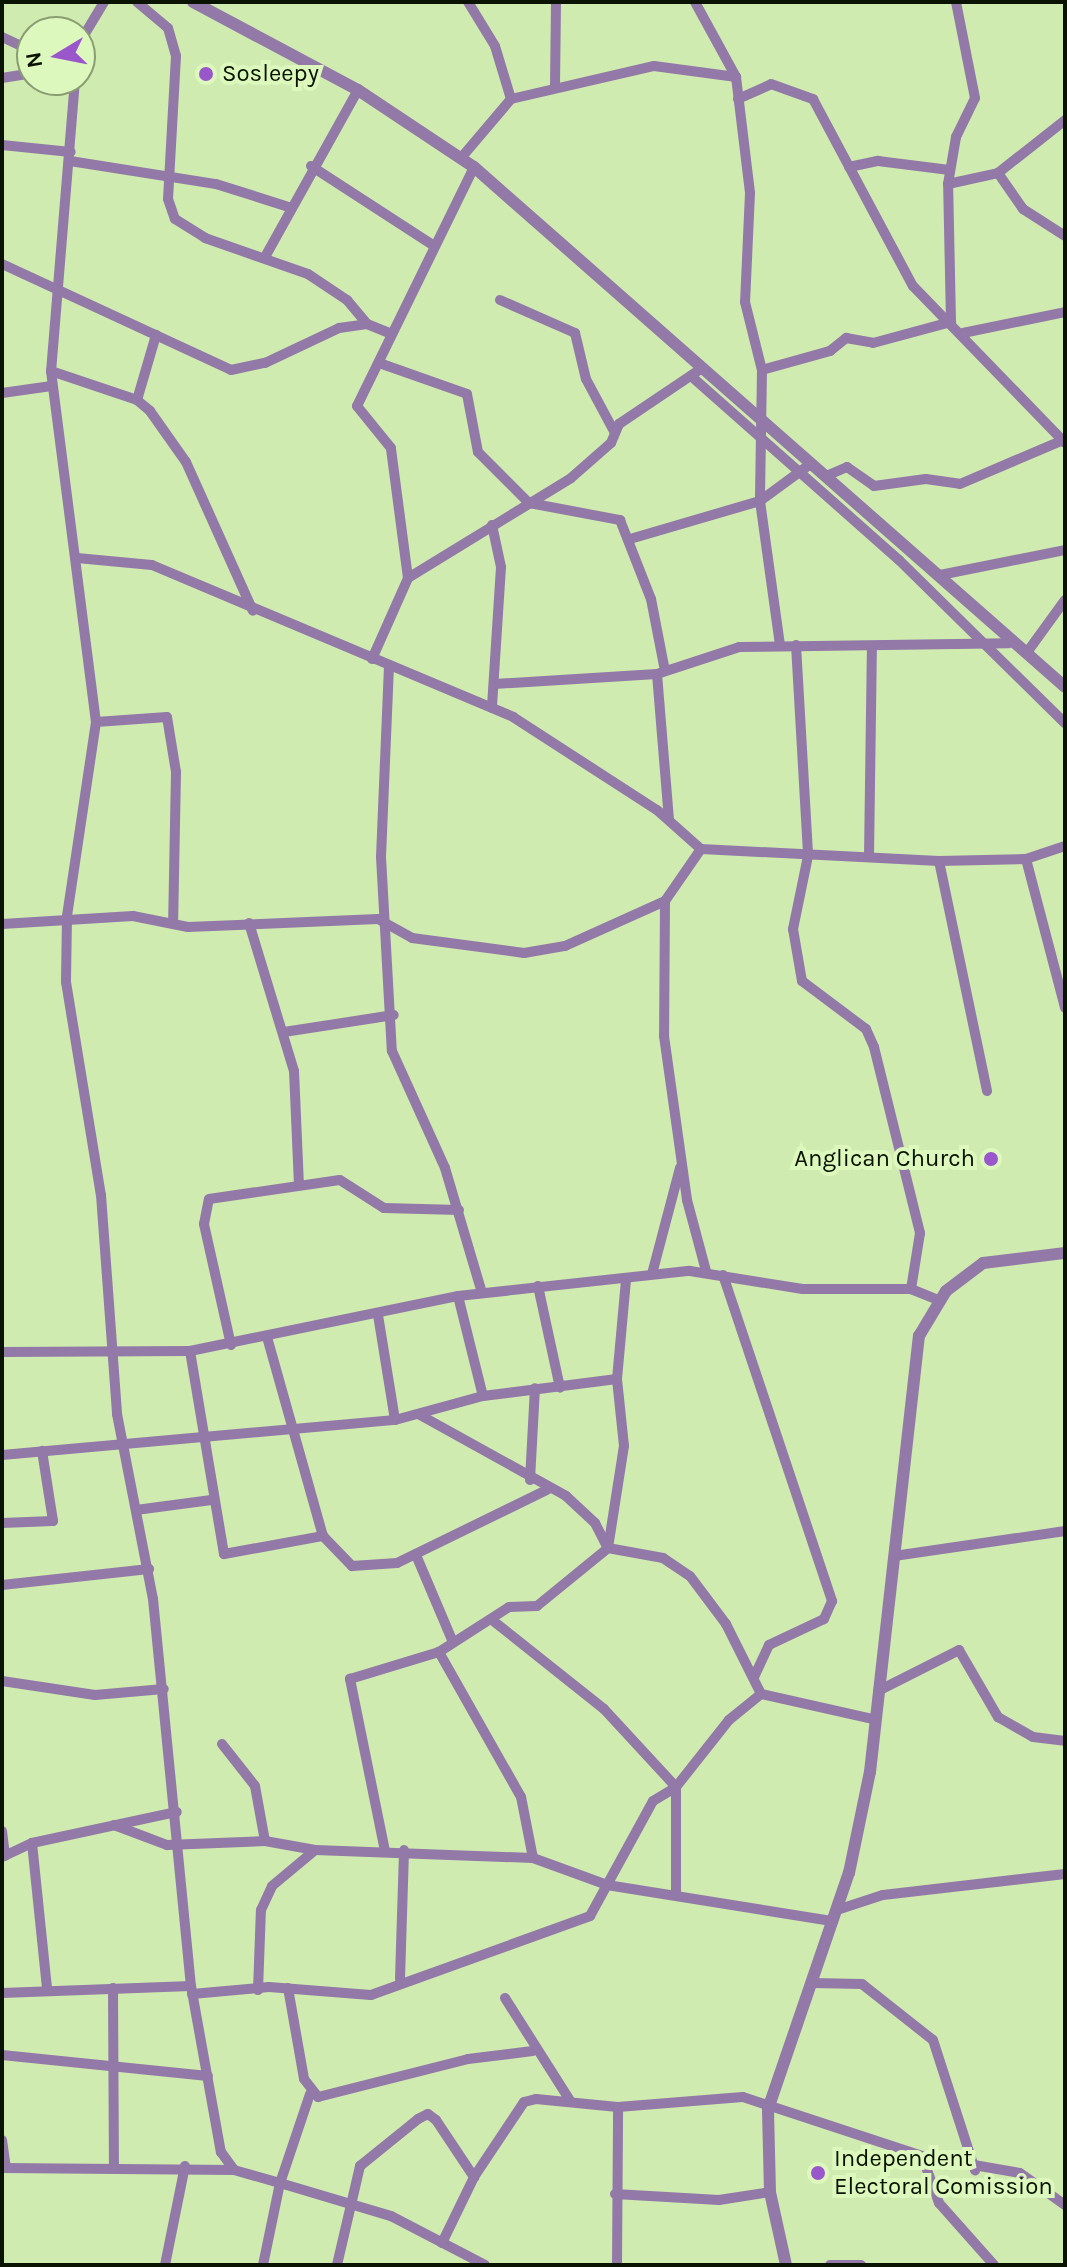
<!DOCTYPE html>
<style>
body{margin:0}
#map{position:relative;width:1067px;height:2267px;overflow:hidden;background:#d0ebb0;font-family:Karla,sans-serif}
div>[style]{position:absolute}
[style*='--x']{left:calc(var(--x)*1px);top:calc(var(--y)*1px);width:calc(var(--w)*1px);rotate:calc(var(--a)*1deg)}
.minor>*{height:10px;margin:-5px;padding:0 5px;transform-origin:5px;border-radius:5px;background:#9279a8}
.tertiary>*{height:12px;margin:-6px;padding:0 6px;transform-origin:6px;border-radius:6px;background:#9279a8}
.dots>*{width:22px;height:22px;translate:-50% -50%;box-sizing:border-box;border:4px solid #ddf8bd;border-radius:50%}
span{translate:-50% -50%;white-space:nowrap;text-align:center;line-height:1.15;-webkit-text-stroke:8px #ddf8bd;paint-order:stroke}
.poi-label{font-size:24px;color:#0a1201}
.left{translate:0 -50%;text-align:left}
.right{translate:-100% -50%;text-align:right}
.frame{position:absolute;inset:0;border:4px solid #0a1201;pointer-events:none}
.north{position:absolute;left:16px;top:16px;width:80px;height:80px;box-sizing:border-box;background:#ddf8bd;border:2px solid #899c72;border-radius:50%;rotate:260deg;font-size:22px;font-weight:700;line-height:32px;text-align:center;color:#0a1201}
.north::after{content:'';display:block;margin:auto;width:28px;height:36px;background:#9a57cc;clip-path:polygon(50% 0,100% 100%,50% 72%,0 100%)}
</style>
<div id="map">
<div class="minor">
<i style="--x:137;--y:2;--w:40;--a:40"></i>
<i style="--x:168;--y:28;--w:29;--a:74"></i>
<i style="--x:176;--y:56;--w:143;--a:93.2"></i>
<i style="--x:168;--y:199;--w:21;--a:71"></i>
<i style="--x:175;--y:219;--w:36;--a:32"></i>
<i style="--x:205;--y:238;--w:109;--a:19.3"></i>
<i style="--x:308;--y:274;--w:47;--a:33.7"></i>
<i style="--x:347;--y:300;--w:31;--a:50"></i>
<i style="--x:695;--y:2;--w:85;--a:61.3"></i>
<i style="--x:736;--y:77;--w:117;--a:83.1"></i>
<i style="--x:750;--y:193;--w:109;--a:92.6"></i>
<i style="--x:745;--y:302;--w:70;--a:76"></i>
<i style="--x:762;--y:370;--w:131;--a:90.9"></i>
<i style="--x:760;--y:501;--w:145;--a:82.1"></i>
<i style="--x:2;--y:37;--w:33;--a:25"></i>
<i style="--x:80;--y:42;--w:47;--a:-59"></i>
<i style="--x:2;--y:78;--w:30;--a:-9"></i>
<i style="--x:75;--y:80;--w:292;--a:94.7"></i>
<i style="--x:51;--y:371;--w:354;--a:82.7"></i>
<i style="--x:96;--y:722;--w:197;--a:98.5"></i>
<i style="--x:67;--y:917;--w:65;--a:90.9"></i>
<i style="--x:66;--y:982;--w:216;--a:80.7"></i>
<i style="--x:101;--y:1195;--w:220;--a:85.8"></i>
<i style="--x:117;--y:1414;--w:188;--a:79"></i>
<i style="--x:153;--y:1599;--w:389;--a:84.4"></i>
<i style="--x:191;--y:1986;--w:169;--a:79.8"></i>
<i style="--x:221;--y:2152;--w:22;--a:54"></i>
<i style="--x:234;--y:2170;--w:48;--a:15.8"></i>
<i style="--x:280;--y:2183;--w:84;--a:101.7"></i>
<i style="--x:555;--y:85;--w:83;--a:-89.3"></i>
<i style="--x:511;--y:99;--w:147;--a:-13"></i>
<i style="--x:654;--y:66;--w:83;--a:7.6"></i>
<i style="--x:738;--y:99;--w:36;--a:-24"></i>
<i style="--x:771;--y:84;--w:45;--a:19.7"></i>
<i style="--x:813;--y:99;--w:212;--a:61.9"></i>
<i style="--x:913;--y:286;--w:219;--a:45.9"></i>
<i style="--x:2;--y:145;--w:69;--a:5.8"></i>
<i style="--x:461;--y:158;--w:77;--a:-49.7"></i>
<i style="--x:511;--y:99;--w:55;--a:-106.8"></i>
<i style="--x:495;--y:46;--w:52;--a:-121.5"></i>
<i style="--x:70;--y:161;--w:148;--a:9"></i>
<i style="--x:216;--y:184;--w:77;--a:17.5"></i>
<i style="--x:311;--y:166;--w:147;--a:33"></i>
<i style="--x:849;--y:167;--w:30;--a:-12"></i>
<i style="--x:878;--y:161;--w:72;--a:7.2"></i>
<i style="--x:998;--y:173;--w:44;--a:55.2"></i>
<i style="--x:1023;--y:209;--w:50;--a:32.7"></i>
<i style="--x:948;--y:184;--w:48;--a:-80.3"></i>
<i style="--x:956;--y:137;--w:43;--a:-64"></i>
<i style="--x:975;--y:98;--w:98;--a:-101.2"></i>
<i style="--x:265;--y:257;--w:191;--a:-60.9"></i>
<i style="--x:2;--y:264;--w:252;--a:24.8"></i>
<i style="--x:231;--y:370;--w:35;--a:-12"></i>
<i style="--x:265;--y:363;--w:82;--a:-25.3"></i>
<i style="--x:339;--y:328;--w:28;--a:-8"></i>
<i style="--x:367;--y:324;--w:24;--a:22"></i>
<i style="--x:500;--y:300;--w:82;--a:23.7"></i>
<i style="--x:575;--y:333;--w:47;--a:76.6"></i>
<i style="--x:586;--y:379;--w:61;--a:61.8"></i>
<i style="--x:963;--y:333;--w:104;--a:-11.6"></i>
<i style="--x:382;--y:364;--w:90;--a:19.4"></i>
<i style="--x:467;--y:394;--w:59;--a:79.3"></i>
<i style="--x:478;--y:452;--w:72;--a:45"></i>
<i style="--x:529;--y:503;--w:93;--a:10.6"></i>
<i style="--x:620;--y:520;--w:85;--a:68.6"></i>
<i style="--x:651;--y:599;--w:73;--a:79"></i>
<i style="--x:762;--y:370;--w:71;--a:-15.6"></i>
<i style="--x:830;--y:351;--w:21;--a:-39"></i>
<i style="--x:846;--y:338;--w:27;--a:10"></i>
<i style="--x:873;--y:343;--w:81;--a:-15.1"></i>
<i style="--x:951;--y:322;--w:138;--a:-91.2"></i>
<i style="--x:948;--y:184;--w:51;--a:-12.4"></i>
<i style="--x:998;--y:173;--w:85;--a:-38.3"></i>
<i style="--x:51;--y:371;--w:91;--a:18.6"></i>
<i style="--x:137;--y:400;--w:17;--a:40"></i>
<i style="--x:150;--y:411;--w:62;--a:54.8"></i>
<i style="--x:186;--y:462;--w:163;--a:65.8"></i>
<i style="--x:691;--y:376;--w:278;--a:41.5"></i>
<i style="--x:899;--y:560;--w:233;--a:44.5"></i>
<i style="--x:2;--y:393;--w:50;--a:-8"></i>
<i style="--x:137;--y:400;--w:68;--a:-73.7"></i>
<i style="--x:826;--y:476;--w:23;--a:-23"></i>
<i style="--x:847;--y:467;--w:33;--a:35"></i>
<i style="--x:874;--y:486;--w:52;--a:-7.7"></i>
<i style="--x:926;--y:479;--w:34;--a:8"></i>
<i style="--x:960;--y:484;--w:112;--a:-23.1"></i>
<i style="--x:492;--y:525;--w:43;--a:77.9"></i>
<i style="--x:501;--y:567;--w:141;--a:93.7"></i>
<i style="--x:630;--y:539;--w:135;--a:-16.3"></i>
<i style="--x:760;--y:501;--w:61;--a:-36.3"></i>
<i style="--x:77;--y:558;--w:75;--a:5.3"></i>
<i style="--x:152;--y:565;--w:392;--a:22.8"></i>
<i style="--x:513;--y:717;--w:171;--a:32.9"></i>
<i style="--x:657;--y:810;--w:59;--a:41.6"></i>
<i style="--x:940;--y:575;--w:127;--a:-11.3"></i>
<i style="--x:408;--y:578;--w:131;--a:-97.5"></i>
<i style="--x:391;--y:448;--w:54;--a:-129"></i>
<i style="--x:357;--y:406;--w:266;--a:-63.9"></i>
<i style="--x:796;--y:645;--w:211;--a:86.7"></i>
<i style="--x:808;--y:856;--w:75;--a:101.6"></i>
<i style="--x:793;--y:929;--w:53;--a:80.2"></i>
<i style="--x:802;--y:981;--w:80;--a:36.9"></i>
<i style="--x:866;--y:1029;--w:20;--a:66"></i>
<i style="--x:874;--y:1047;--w:192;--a:76.1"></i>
<i style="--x:920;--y:1233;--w:57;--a:99.1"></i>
<i style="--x:1028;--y:651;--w:63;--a:-54"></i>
<i style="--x:372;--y:659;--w:89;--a:-66"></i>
<i style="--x:408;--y:578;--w:191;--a:-31.5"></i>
<i style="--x:571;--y:478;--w:53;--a:-41.2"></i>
<i style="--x:611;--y:443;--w:21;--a:-67"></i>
<i style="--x:619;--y:424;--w:100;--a:-34"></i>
<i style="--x:389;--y:666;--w:191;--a:92.4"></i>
<i style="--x:381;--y:857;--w:194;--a:86.8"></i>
<i style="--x:392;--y:1051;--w:128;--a:65.6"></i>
<i style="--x:445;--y:1168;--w:130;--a:73.5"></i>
<i style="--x:657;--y:674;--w:145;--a:85.3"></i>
<i style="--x:494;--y:684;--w:163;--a:-3.5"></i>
<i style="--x:657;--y:674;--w:86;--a:-18.2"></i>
<i style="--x:739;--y:647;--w:270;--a:-0.8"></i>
<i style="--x:96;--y:722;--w:71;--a:-4"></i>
<i style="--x:167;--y:717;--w:56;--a:80.7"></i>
<i style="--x:176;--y:772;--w:151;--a:91.1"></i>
<i style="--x:869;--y:856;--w:209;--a:-89.2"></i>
<i style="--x:1026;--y:859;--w:154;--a:75.3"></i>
<i style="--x:939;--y:861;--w:235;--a:78.2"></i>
<i style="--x:665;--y:901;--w:135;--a:90.4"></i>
<i style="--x:664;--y:1036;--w:166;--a:82"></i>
<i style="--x:687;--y:1200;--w:73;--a:75"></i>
<i style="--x:249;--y:923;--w:155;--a:73.1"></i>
<i style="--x:294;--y:1071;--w:113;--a:87.5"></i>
<i style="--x:2;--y:924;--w:131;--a:-3.5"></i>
<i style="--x:133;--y:916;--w:56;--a:11.3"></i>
<i style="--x:188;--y:927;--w:190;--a:-2.4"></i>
<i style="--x:378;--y:919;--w:39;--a:29"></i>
<i style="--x:412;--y:938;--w:113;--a:7.6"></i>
<i style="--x:524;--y:953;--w:42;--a:-9.7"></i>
<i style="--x:565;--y:946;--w:110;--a:-24.2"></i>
<i style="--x:665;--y:901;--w:63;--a:-55.3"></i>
<i style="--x:701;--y:849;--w:238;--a:2.9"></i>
<i style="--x:939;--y:861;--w:87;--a:-1.3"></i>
<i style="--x:1026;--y:859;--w:41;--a:-18.4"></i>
<i style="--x:284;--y:1032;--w:111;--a:-8.8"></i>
<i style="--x:652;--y:1274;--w:110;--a:-75.2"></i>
<i style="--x:723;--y:1275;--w:344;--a:71.5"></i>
<i style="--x:832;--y:1601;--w:20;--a:114"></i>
<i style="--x:824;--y:1619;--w:61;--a:154.7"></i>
<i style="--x:769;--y:1645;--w:35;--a:115"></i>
<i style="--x:538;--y:1286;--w:104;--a:77.8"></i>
<i style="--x:458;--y:1296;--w:103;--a:76"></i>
<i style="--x:378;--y:1315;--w:106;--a:80.8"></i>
<i style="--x:267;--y:1337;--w:207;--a:74.3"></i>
<i style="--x:323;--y:1536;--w:42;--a:46"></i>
<i style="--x:352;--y:1566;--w:45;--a:-3.8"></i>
<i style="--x:397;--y:1563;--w:167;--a:-26"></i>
<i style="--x:231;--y:1345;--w:124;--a:-102.6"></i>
<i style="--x:204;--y:1224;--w:25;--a:-79"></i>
<i style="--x:209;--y:1199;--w:132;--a:-8.3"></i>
<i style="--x:340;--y:1180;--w:52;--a:32.5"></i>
<i style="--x:384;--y:1208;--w:75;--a:1.5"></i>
<i style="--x:190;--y:1351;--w:206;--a:80.5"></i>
<i style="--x:224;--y:1554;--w:101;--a:-10.3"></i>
<i style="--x:2;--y:1352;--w:188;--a:-0.3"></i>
<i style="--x:190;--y:1351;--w:274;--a:-11.6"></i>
<i style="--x:458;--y:1296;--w:233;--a:-6.2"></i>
<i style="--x:690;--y:1271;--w:114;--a:9.1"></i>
<i style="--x:803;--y:1289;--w:108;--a:0"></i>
<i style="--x:911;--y:1289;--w:29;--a:22"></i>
<i style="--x:420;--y:1415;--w:167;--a:29"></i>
<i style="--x:566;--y:1496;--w:40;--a:43"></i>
<i style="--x:595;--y:1523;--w:28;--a:63"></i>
<i style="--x:2;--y:1455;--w:395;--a:-5.1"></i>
<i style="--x:395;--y:1420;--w:91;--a:-15.3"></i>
<i style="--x:483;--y:1396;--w:135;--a:-7.2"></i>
<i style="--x:530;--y:1480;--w:92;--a:-86.9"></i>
<i style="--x:136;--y:1510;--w:76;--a:-7.6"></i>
<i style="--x:2;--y:1523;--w:51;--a:-2.2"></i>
<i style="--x:53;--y:1521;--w:71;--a:-98.9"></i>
<i style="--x:608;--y:1548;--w:56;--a:10.3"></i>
<i style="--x:663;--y:1558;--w:32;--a:34"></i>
<i style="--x:690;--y:1576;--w:60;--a:53.1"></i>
<i style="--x:726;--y:1624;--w:78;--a:63.4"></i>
<i style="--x:416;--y:1555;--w:95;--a:67"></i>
<i style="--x:894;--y:1556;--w:173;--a:-8.3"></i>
<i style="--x:2;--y:1585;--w:148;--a:-6.2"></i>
<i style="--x:2;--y:1681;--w:94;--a:8.6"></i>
<i style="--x:95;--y:1695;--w:69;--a:-5"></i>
<i style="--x:878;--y:1691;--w:91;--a:-26.8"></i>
<i style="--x:959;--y:1650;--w:78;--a:59.8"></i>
<i style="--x:998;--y:1717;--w:40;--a:29.7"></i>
<i style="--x:1033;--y:1737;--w:32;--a:7"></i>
<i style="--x:222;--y:1744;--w:53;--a:51.8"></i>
<i style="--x:255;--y:1786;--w:56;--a:79.7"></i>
<i style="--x:114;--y:1825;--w:57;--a:20.7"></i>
<i style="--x:167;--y:1845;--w:98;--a:-2.3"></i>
<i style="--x:265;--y:1841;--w:51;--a:10.2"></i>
<i style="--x:315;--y:1850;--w:218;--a:2.1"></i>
<i style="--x:533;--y:1858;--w:62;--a:-101.1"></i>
<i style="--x:521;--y:1797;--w:167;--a:-119.5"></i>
<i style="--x:2;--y:1831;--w:25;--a:83"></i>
<i style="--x:32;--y:1843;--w:146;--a:84.1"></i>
<i style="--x:385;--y:1851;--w:176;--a:-101.5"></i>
<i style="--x:350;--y:1679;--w:93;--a:-16.9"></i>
<i style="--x:439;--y:1652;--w:83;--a:-32.7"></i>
<i style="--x:509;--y:1607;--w:28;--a:-2"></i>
<i style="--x:537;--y:1606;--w:92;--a:-39.2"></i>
<i style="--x:608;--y:1548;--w:103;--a:-81.1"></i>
<i style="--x:624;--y:1446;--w:67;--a:-96"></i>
<i style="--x:617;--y:1379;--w:99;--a:-84.8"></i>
<i style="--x:2;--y:1857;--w:33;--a:-25"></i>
<i style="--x:32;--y:1843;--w:148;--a:-12.1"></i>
<i style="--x:533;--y:1858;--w:79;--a:20"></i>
<i style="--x:607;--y:1885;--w:229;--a:9.1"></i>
<i style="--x:676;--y:1894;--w:107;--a:-90"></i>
<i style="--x:676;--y:1787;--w:85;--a:-51.7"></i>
<i style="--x:729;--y:1720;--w:41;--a:-39.1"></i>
<i style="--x:761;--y:1694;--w:115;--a:12.6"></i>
<i style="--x:837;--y:1910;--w:48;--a:-18.1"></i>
<i style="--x:883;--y:1895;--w:183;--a:-6.6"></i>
<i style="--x:400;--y:1979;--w:129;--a:-88.2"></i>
<i style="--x:812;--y:1983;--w:50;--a:1.1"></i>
<i style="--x:862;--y:1984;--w:90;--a:38.3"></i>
<i style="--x:933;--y:2040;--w:137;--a:72.1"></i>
<i style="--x:113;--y:1988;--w:176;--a:89.7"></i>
<i style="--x:288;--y:1988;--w:92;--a:80"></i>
<i style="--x:304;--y:2079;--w:23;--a:52"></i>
<i style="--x:318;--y:2097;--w:155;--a:-14.2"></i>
<i style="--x:468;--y:2059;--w:65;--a:-7"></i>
<i style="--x:258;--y:1990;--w:80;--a:-87.9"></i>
<i style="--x:261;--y:1910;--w:26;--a:-65"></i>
<i style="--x:272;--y:1886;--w:56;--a:-39.9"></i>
<i style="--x:2;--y:1993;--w:189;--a:-2.1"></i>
<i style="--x:192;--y:1994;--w:77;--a:-5.2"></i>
<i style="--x:269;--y:1987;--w:102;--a:4.5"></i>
<i style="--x:371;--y:1995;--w:233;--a:-19.8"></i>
<i style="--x:590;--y:1916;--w:131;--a:-61.3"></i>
<i style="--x:653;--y:1801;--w:27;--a:-31"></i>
<i style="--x:676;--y:1787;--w:106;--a:-132.7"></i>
<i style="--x:604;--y:1709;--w:144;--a:-141.5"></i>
<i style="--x:505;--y:1998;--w:120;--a:57.6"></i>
<i style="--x:2;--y:2055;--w:207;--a:5.8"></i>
<i style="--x:310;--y:2094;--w:94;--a:108.6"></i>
<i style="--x:280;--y:2183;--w:116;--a:16.6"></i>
<i style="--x:391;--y:2216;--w:106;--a:27.5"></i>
<i style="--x:2;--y:2140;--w:28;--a:82"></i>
<i style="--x:922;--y:2156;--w:50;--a:70.1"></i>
<i style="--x:939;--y:2203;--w:83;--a:48.4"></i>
<i style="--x:2;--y:2168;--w:232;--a:0.5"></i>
<i style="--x:615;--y:2194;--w:104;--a:3.3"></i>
<i style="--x:719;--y:2200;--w:52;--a:-8.9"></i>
<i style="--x:442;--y:2243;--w:73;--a:-64.1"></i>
<i style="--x:474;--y:2177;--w:90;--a:-56.3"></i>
<i style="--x:524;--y:2102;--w:12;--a:-14"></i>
<i style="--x:536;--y:2099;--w:82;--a:5.6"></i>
<i style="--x:618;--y:2107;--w:125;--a:-4.6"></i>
<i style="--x:743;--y:2097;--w:188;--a:18.2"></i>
<i style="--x:922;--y:2156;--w:99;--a:9.8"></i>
<i style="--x:1020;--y:2173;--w:55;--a:35.4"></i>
<i style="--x:165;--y:2265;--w:101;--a:-78.6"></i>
<i style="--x:337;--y:2265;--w:102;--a:-76.9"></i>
<i style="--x:360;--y:2166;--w:75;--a:-39"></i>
<i style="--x:418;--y:2119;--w:11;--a:-27"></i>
<i style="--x:428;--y:2114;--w:10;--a:37"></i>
<i style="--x:436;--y:2120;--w:69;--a:56.3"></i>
<i style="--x:617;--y:2265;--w:158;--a:-89.6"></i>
<i style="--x:830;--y:2265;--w:31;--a:0"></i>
</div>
<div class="tertiary">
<i style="--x:193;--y:2;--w:187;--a:28.1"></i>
<i style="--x:358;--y:90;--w:139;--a:33.6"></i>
<i style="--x:474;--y:167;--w:787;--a:41.34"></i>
<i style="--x:786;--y:2265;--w:75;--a:-102.4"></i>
<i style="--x:770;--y:2192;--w:83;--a:-91.4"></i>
<i style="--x:768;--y:2109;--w:250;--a:-71.1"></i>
<i style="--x:849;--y:1873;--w:103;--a:-78.3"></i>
<i style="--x:870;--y:1772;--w:439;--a:-83.6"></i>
<i style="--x:919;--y:1336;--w:52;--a:-59"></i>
<i style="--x:946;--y:1291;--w:46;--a:-37.1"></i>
<i style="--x:983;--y:1263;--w:83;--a:-7"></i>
</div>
<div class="dots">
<i style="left:206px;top:74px;background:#9a57cc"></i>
<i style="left:991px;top:1159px;background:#9a57cc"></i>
<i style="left:818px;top:2173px;background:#9a57cc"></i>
</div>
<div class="poi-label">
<span class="left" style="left:222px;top:74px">Sosleepy</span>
<span class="right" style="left:975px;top:1159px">Anglican Church</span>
<span class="left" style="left:834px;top:2173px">Independent<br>Electoral Comission</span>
</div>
<div class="frame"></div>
<div class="north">N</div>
</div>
